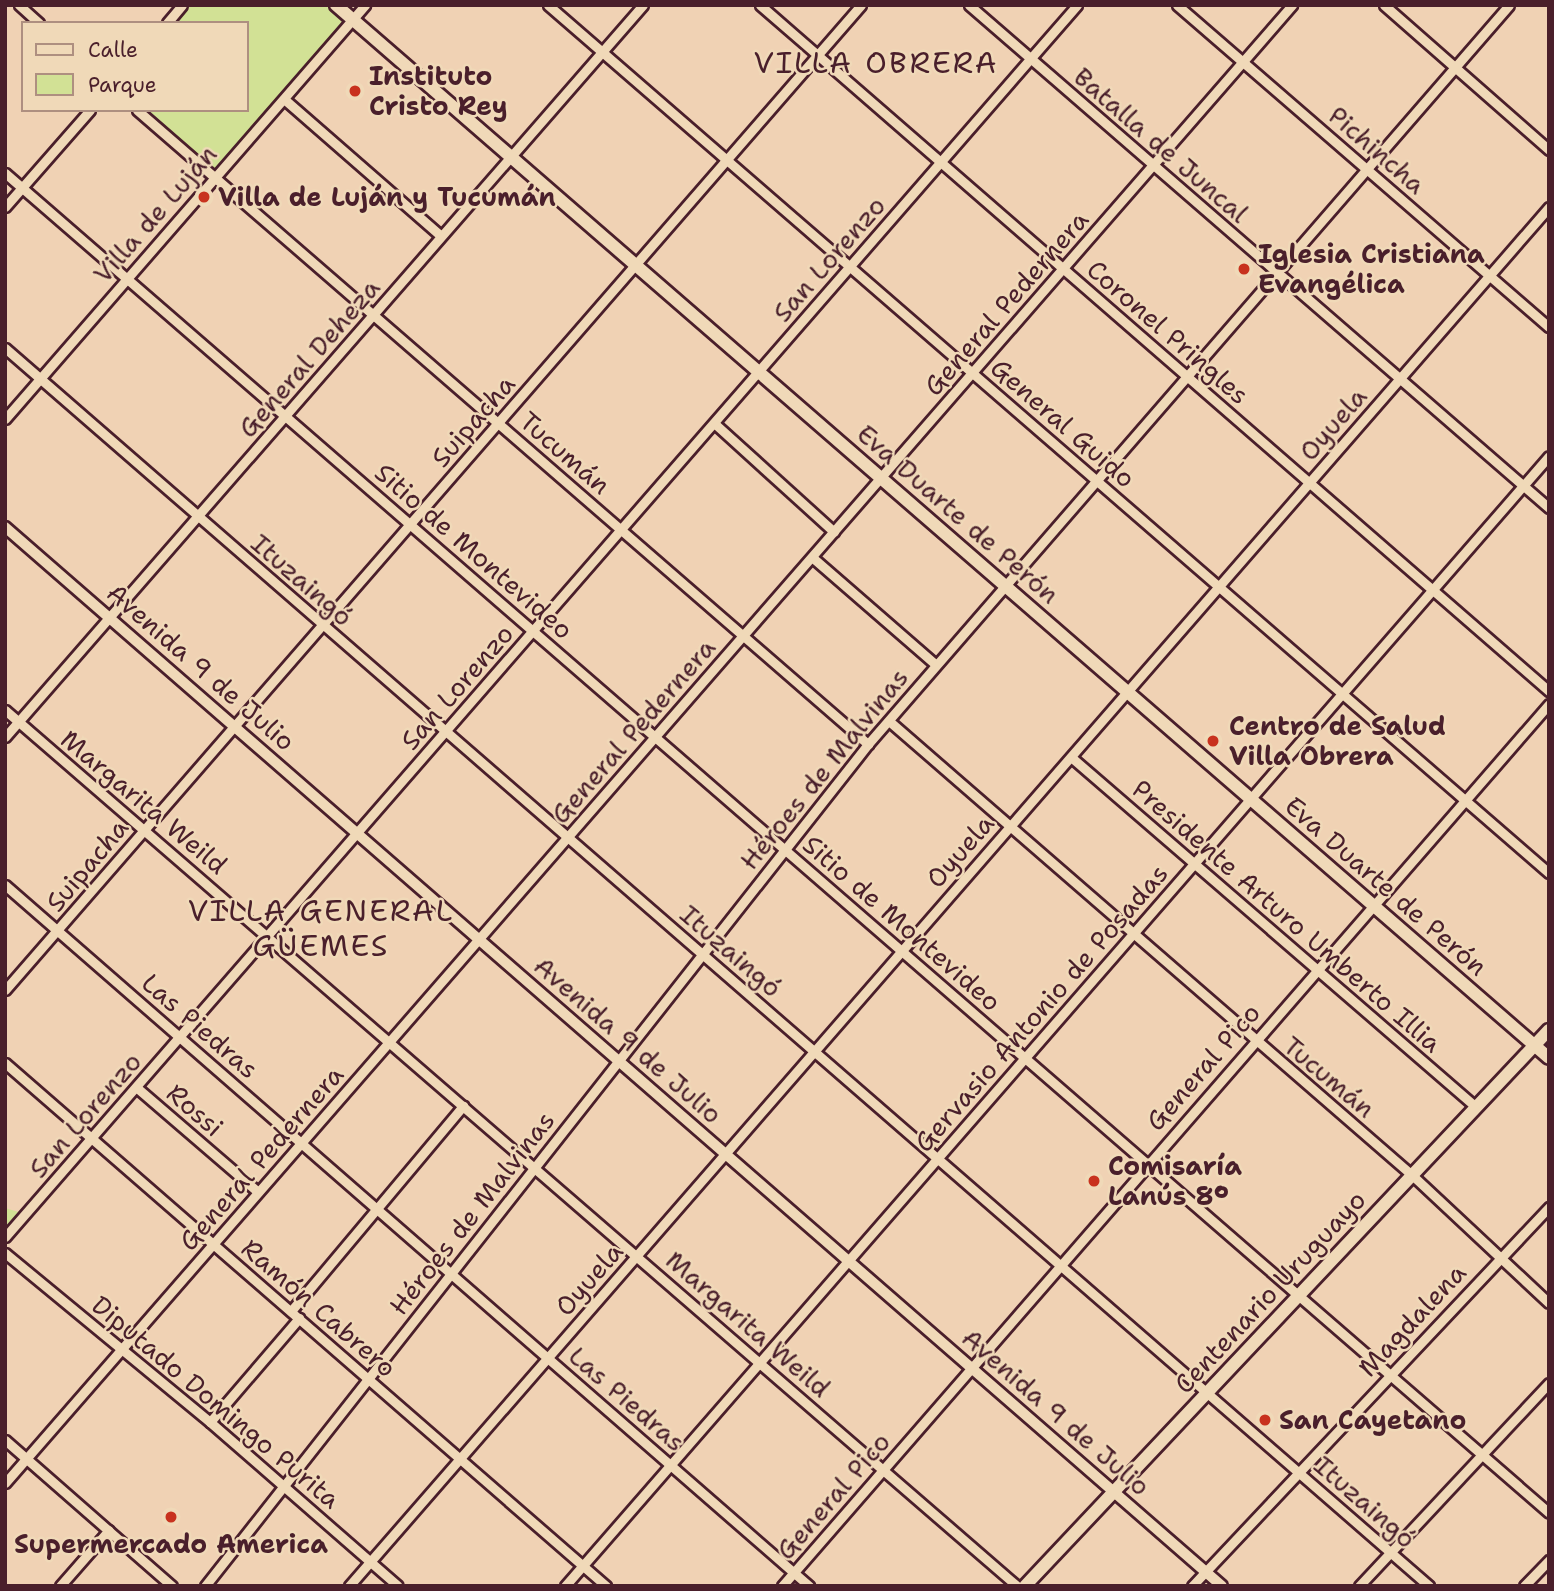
<!DOCTYPE html>
<meta charset="utf-8">
<style>
body{margin:0}
#map{position:relative;width:1554px;height:1591px;overflow:hidden;background:#f0d2b4;font-family:"Shantell Sans",sans-serif}
div>[style]{position:absolute}
[style*='--x']{left:calc(var(--x)*1px);top:calc(var(--y)*1px);width:calc(var(--w)*1px);rotate:calc(var(--a)*1deg)}
.green>*{inset:0;background:#d2e195}
.roads{filter:drop-shadow(2px 0 #4a1f2b) drop-shadow(-2px 0 #4a1f2b) drop-shadow(0 2px #4a1f2b) drop-shadow(0 -2px #4a1f2b)}
.minor>*{height:9px;margin:-4.5px;padding:0 4.5px;transform-origin:4.5px;border-radius:4.5px;background:#f0d9b8}
.tertiary>*{height:10px;margin:-5px;padding:0 5px;transform-origin:5px;border-radius:5px;background:#f0d9b8}
.secondary>*{height:12px;margin:-6px;padding:0 6px;transform-origin:6px;border-radius:6px;background:#f0d9b8}
.dots>*{width:19px;height:19px;translate:-50% -50%;box-sizing:border-box;border:4px solid #f0d9b8;border-radius:50%}
span{translate:-50% -50%;white-space:nowrap;text-align:center;line-height:1.15;-webkit-text-stroke:5px #f0d9b8;paint-order:stroke}
.poi-label{font-size:26px;color:#4a1f2b;font-weight:700}
.left{translate:0 -50%;text-align:left}
.street-label{font-size:26px;color:#4a1f2b}
.quarter-label{font-size:30px;color:#4a1f2b;letter-spacing:2px}
.frame{position:absolute;inset:0;border:7px solid #4a1f2b;pointer-events:none}
.legend{position:absolute;left:21px;top:21px;width:228px;height:91px;box-sizing:border-box;background:#f0d9b8;border:2px solid #ae8f80;margin:0;padding:9px 12px;list-style:none;font-size:21px;color:#4a1f2b}
.legend li{display:flex;align-items:center;gap:14px;height:35px}
.legend b{width:35px;border:2px solid #ae8f80}
</style>
<div id="map">
<div class="green">
<i style="clip-path:polygon(189px 5px,325px 5px,344px 21px,215px 169px,145px 110px,247px 110px,247px 23px,174px 23px)"></i>
<i style="clip-path:polygon(5px 1208px,22px 1213px,5px 1233px)"></i>
</div>
<div class="roads">
<div class="minor">
<i style="--x:19;--y:5;--w:27;--a:42"></i>
<i style="--x:548;--y:5;--w:1325;--a:40.93"></i>
<i style="--x:760;--y:5;--w:1046;--a:41.01"></i>
<i style="--x:969;--y:5;--w:768;--a:40.93"></i>
<i style="--x:1177;--y:5;--w:492;--a:40.9"></i>
<i style="--x:1384;--y:5;--w:220;--a:41.3"></i>
<i style="--x:167;--y:23;--w:23;--a:-50"></i>
<i style="--x:284;--y:99;--w:208;--a:41.1"></i>
<i style="--x:137;--y:110;--w:968;--a:40.94"></i>
<i style="--x:5;--y:173;--w:2044;--a:40.95"></i>
<i style="--x:5;--y:207;--w:129;--a:-48.8"></i>
<i style="--x:5;--y:348;--w:1887;--a:41"></i>
<i style="--x:5;--y:419;--w:549;--a:-48.99"></i>
<i style="--x:714;--y:423;--w:162;--a:42.2"></i>
<i style="--x:813;--y:558;--w:163;--a:41"></i>
<i style="--x:5;--y:710;--w:1338;--a:40.88"></i>
<i style="--x:889;--y:721;--w:693;--a:40.96"></i>
<i style="--x:1412;--y:1175;--w:187;--a:43.1"></i>
<i style="--x:5;--y:737;--w:971;--a:-48.93"></i>
<i style="--x:1071;--y:757;--w:535;--a:40.83"></i>
<i style="--x:5;--y:885;--w:1067;--a:41.08"></i>
<i style="--x:5;--y:990;--w:1305;--a:-49.01"></i>
<i style="--x:5;--y:1063;--w:797;--a:41.03"></i>
<i style="--x:136;--y:1087;--w:161;--a:40.7"></i>
<i style="--x:5;--y:1237;--w:1633;--a:-48.97"></i>
<i style="--x:5;--y:1253;--w:266;--a:39.5"></i>
<i style="--x:210;--y:1422;--w:249;--a:41.1"></i>
<i style="--x:291;--y:1311;--w:268;--a:-50"></i>
<i style="--x:210;--y:1422;--w:137;--a:-49.4"></i>
<i style="--x:5;--y:1440;--w:222;--a:41.2"></i>
<i style="--x:5;--y:1483;--w:1960;--a:-48.95"></i>
<i style="--x:60;--y:1586;--w:74;--a:-48.8"></i>
<i style="--x:205;--y:1586;--w:1072;--a:-51.78"></i>
<i style="--x:868;--y:744;--w:978;--a:-49.06"></i>
<i style="--x:349;--y:1586;--w:1828;--a:-48.97"></i>
<i style="--x:565;--y:1586;--w:1498;--a:-48.95"></i>
<i style="--x:782;--y:1586;--w:1169;--a:-48.99"></i>
<i style="--x:1192;--y:1586;--w:521;--a:-46.71"></i>
<i style="--x:1359;--y:1586;--w:278;--a:-46.9"></i>
<i style="--x:1524;--y:1586;--w:36;--a:-46"></i>
</div>
<div class="tertiary">
<i style="--x:5;--y:527;--w:1613;--a:41.03"></i>
</div>
<div class="secondary">
<i style="--x:336;--y:5;--w:1606;--a:40.96"></i>
<i style="--x:1025;--y:1586;--w:764;--a:-46.7"></i>
</div>
</div>
<div class="dots">
<i style="left:355px;top:91px;background:#c8321e"></i>
<i style="left:204px;top:197px;background:#c8321e"></i>
<i style="left:1244px;top:269px;background:#c8321e"></i>
<i style="left:1213px;top:741px;background:#c8321e"></i>
<i style="left:1094px;top:1181px;background:#c8321e"></i>
<i style="left:1265px;top:1420px;background:#c8321e"></i>
<i style="left:171px;top:1517px;background:#c8321e"></i>
</div>
<div class="poi-label">
<span class="left" style="left:369px;top:91px">Instituto<br>Cristo Rey</span>
<span class="left" style="left:218px;top:197px">Villa de Luján y Tucumán</span>
<span class="left" style="left:1258px;top:269px">Iglesia Cristiana<br>Evangélica</span>
<span class="left" style="left:1229px;top:741px">Centro de Salud<br>Villa Obrera</span>
<span class="left" style="left:1108px;top:1181px">Comisaría<br>Lanús 8°</span>
<span class="left" style="left:1279px;top:1420px">San Cayetano</span>
<span style="left:171px;top:1544px">Supermercado America</span>
</div>
<div class="street-label">
<span style="left:1161px;top:145px;rotate:41deg">Batalla de Juncal</span>
<span style="left:1377px;top:150px;rotate:41deg">Pichincha</span>
<span style="left:155px;top:214px;rotate:-49deg">Villa de Luján</span>
<span style="left:829px;top:259px;rotate:-49deg">San Lorenzo</span>
<span style="left:1006px;top:303px;rotate:-49deg">General Pedernera</span>
<span style="left:1168px;top:332px;rotate:41deg">Coronel Pringles</span>
<span style="left:309px;top:358px;rotate:-49deg">General Deheza</span>
<span style="left:473px;top:421px;rotate:-49deg">Suipacha</span>
<span style="left:1063px;top:423px;rotate:41deg">General Guido</span>
<span style="left:1333px;top:424px;rotate:-49deg">Oyuela</span>
<span style="left:565px;top:453px;rotate:41deg">Tucumán</span>
<span style="left:958px;top:514px;rotate:41deg">Eva Duarte de Perón</span>
<span style="left:474px;top:551px;rotate:41deg">Sitio de Montevideo</span>
<span style="left:302px;top:580px;rotate:41deg">Ituzaingó</span>
<span style="left:201px;top:667px;rotate:41deg">Avenida 9 de Julio</span>
<span style="left:457px;top:687px;rotate:-49deg">San Lorenzo</span>
<span style="left:633px;top:731px;rotate:-49deg">General Pedernera</span>
<span style="left:824px;top:769px;rotate:-51deg">Héroes de Malvinas</span>
<span style="left:144px;top:802px;rotate:40deg">Margarita Weild</span>
<span style="left:960px;top:851px;rotate:-49deg">Oyuela</span>
<span style="left:87px;top:865px;rotate:-50deg">Suipacha</span>
<span style="left:1386px;top:886px;rotate:41deg">Eva Duarte de Perón</span>
<span style="left:1287px;top:916px;rotate:41deg">Presidente Arturo Umberto Illia</span>
<span style="left:902px;top:923px;rotate:41deg">Sitio de Montevideo</span>
<span style="left:731px;top:951px;rotate:41deg">Ituzaingó</span>
<span style="left:1041px;top:1008px;rotate:-49deg">Gervasio Antonio de Posadas</span>
<span style="left:200px;top:1026px;rotate:41deg">Las Piedras</span>
<span style="left:628px;top:1040px;rotate:41deg">Avenida 9 de Julio</span>
<span style="left:1203px;top:1067px;rotate:-49deg">General Pico</span>
<span style="left:1329px;top:1077px;rotate:40deg">Tucumán</span>
<span style="left:195px;top:1110px;rotate:41deg">Rossi</span>
<span style="left:85px;top:1115px;rotate:-49deg">San Lorenzo</span>
<span style="left:261px;top:1158px;rotate:-49deg">General Pedernera</span>
<span style="left:472px;top:1213px;rotate:-52deg">Héroes de Malvinas</span>
<span style="left:589px;top:1279px;rotate:-49deg">Oyuela</span>
<span style="left:1270px;top:1292px;rotate:-47deg">Centenario Uruguayo</span>
<span style="left:319px;top:1308px;rotate:41deg">Ramón Cabrero</span>
<span style="left:1412px;top:1320px;rotate:-47deg">Magdalena</span>
<span style="left:748px;top:1324px;rotate:41deg">Margarita Weild</span>
<span style="left:627px;top:1399px;rotate:41deg">Las Piedras</span>
<span style="left:216px;top:1402px;rotate:40deg">Diputado Domingo Purita</span>
<span style="left:1056px;top:1412px;rotate:41deg">Avenida 9 de Julio</span>
<span style="left:833px;top:1496px;rotate:-49deg">General Pico</span>
<span style="left:1365px;top:1502px;rotate:41deg">Ituzaingó</span>
</div>
<div class="quarter-label">
<span style="left:876px;top:63px">VILLA OBRERA</span>
<span style="left:321px;top:928px">VILLA GENERAL<br>GÜEMES</span>
</div>
<div class="frame"></div>
<ul class="legend">
<li><b style="height:9px;background:#f0d9b8"></b>Calle</li>
<li><b style="height:19px;background:#d2e195"></b>Parque</li>
</ul>
</div>
